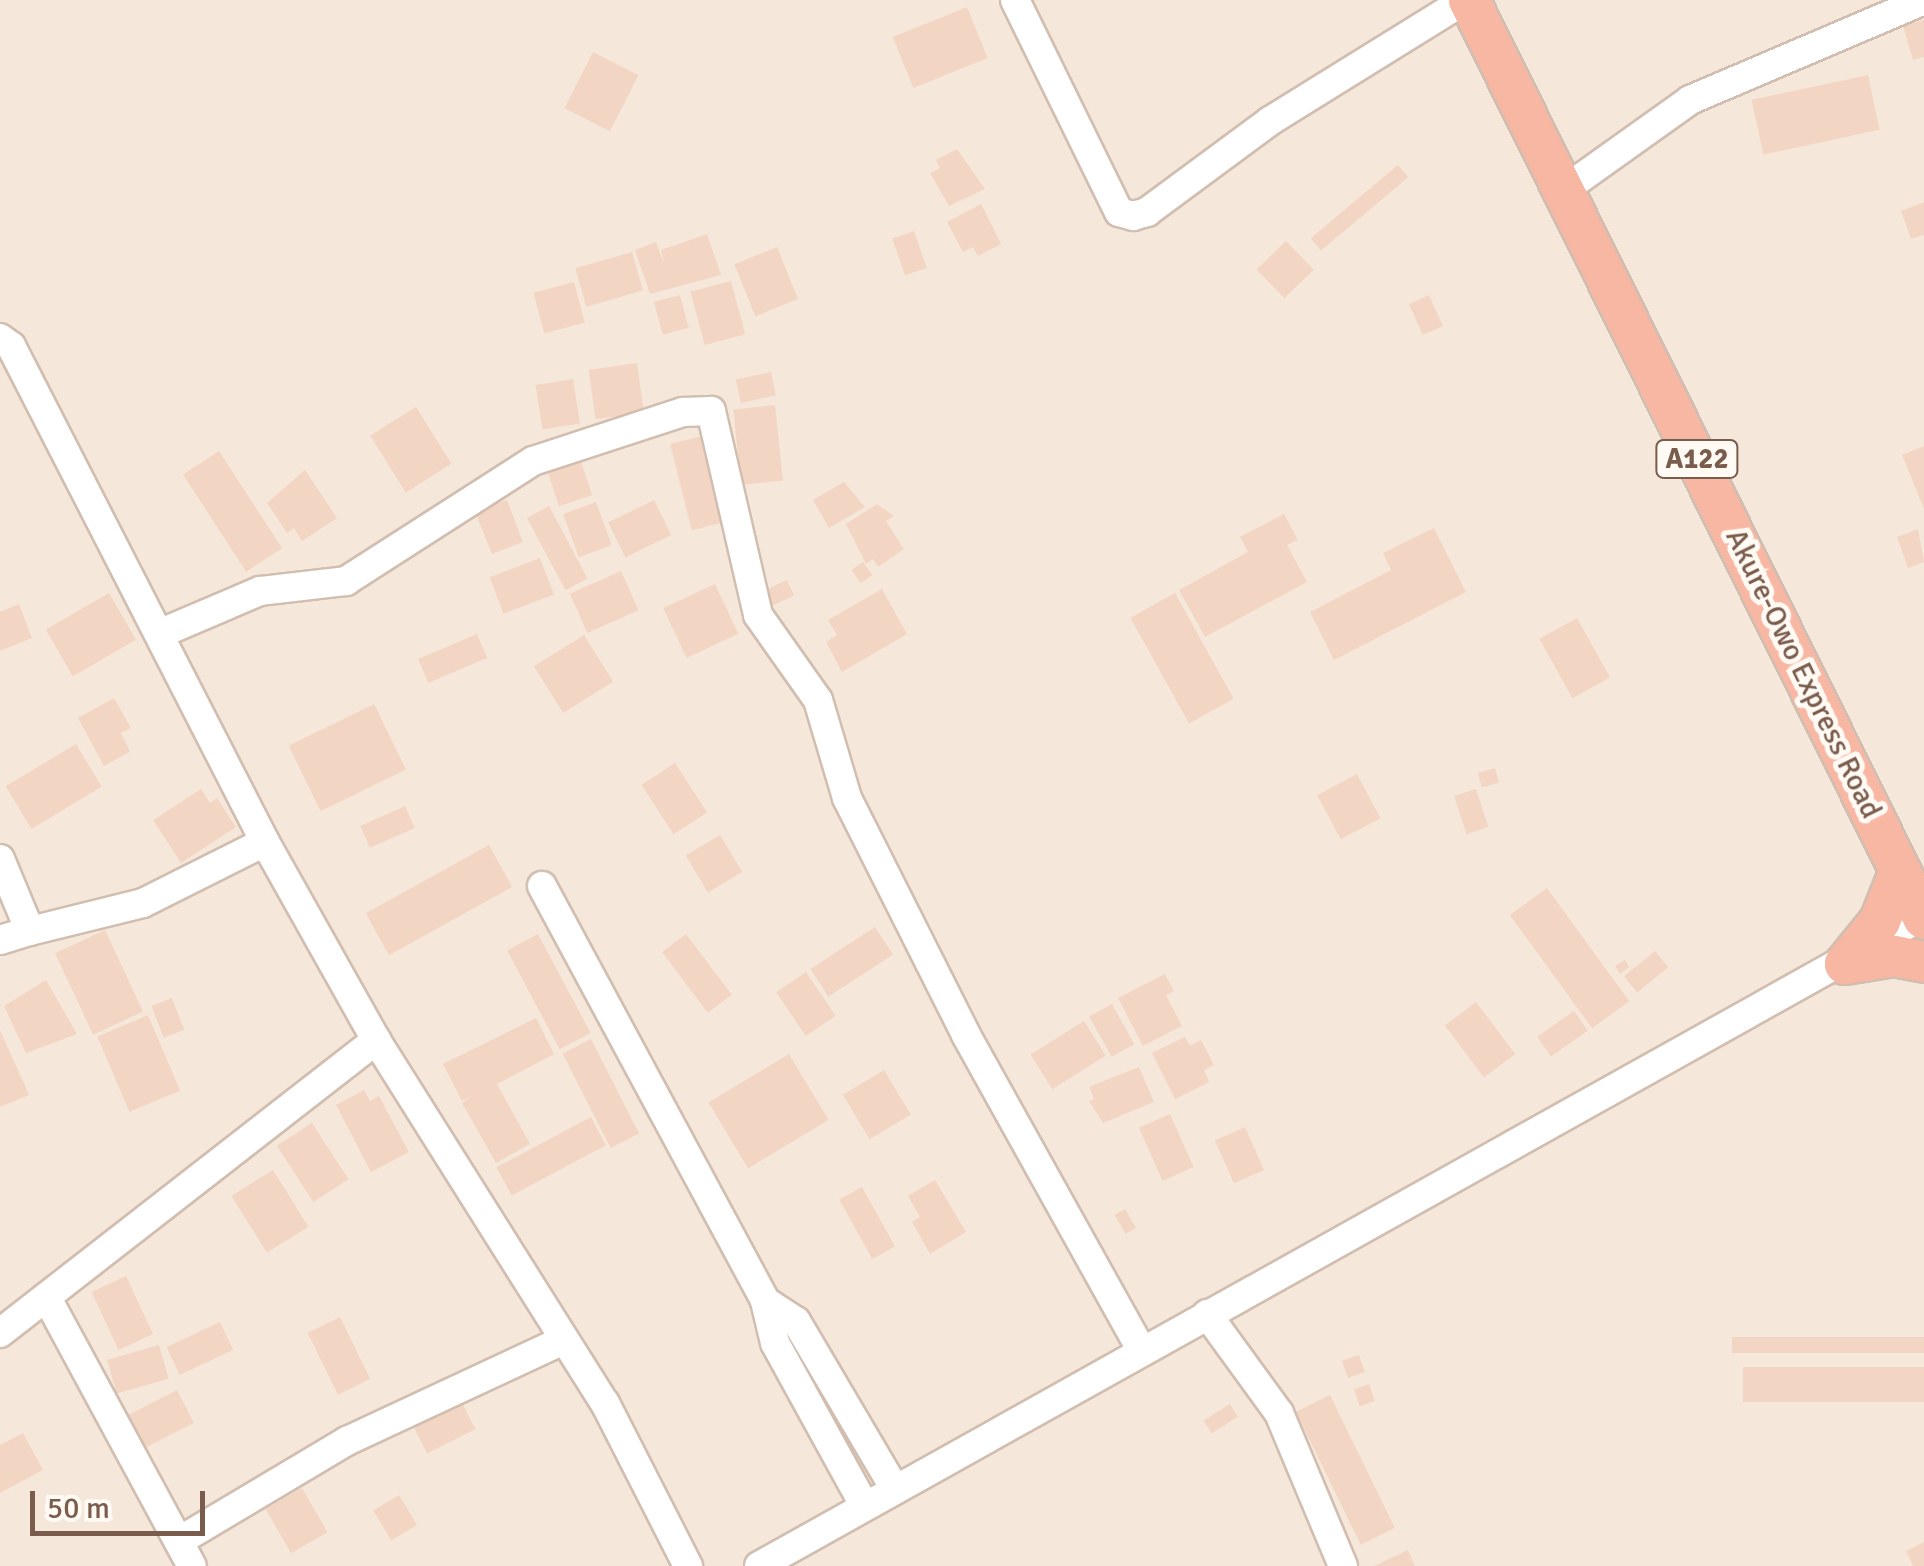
<!DOCTYPE html>
<style>
body{margin:0}
#map{position:relative;width:1924px;height:1566px;overflow:hidden;background:#fdf6ec;font-family:Signika,sans-serif}
div>[style]{position:absolute}
[style*='--x']{left:calc(var(--x)*1px);top:calc(var(--y)*1px);width:calc(var(--w)*1px);rotate:calc(var(--a)*1deg)}
.residential>*{inset:0;background:#f5e8da;transform-origin:0 0}
.building>*{inset:0;background:#f3d5c3;transform-origin:0 0}
.roads{filter:drop-shadow(2px 0 #d1beb0) drop-shadow(-2px 0 #d1beb0) drop-shadow(0 2px #d1beb0) drop-shadow(0 -2px #d1beb0)}
.minor>*{height:28px;margin:-14px;padding:0 14px;transform-origin:14px;border-radius:14px;background:#fff}
.highway>*{height:40px;margin:-20px;padding:0 20px;transform-origin:20px;border-radius:20px;background:#f7b7a3}
span{translate:-50% -50%;white-space:nowrap;text-align:center;line-height:1.15;-webkit-text-stroke:10px #fffaf3;paint-order:stroke}
.shield-label span{padding:2px 8px;background:#fffaf3;border:2px solid;border-radius:8px;-webkit-text-stroke-width:0}
.shield-label{font-size:28px;color:#7a5c4d;font-weight:700}
.street-label{font-size:30px;color:#7a5c4d}
.scale{position:absolute;left:30px;top:1491px;width:175px;height:45px;box-sizing:border-box;border:5px solid #7a5c4d;border-top:0;padding-left:12px;font-size:30px;line-height:35px;white-space:nowrap;color:#7a5c4d;-webkit-text-stroke:8px #fffaf3;paint-order:stroke}
</style>
<div id="map">
<div class="residential">
<i style="left:0;top:0;width:1924px;height:1566px"></i>
</div>
<div class="building">
<i style="left:967px;top:7px;width:55px;height:80px;rotate:68deg"></i>
<i style="clip-path:polygon(1924px 20px,1924px 57px,1913px 60px,1903px 26px)"></i>
<i style="left:593px;top:52px;width:51px;height:63px;rotate:27deg"></i>
<i style="left:1868px;top:75px;width:56px;height:119px;rotate:78deg"></i>
<i style="clip-path:polygon(957px 149px,985px 189px,949px 206px,930px 173px,940px 168px,936px 160px)"></i>
<i style="left:1398px;top:165px;width:16px;height:114px;rotate:50deg"></i>
<i style="clip-path:polygon(1924px 202px,1924px 235px,1911px 239px,1901px 211px)"></i>
<i style="clip-path:polygon(981px 204px,1001px 244px,978px 256px,973px 247px,963px 252px,947px 222px)"></i>
<i style="left:914px;top:231px;width:39px;height:23px;rotate:71deg"></i>
<i style="clip-path:polygon(707px 234px,721px 275px,650px 294px,635px 250px,656px 242px,664px 263px,661px 250px)"></i>
<i style="left:1286px;top:241px;width:40px;height:41px;rotate:46deg"></i>
<i style="left:777px;top:247px;width:56px;height:46px;rotate:68deg"></i>
<i style="left:632px;top:252px;width:40px;height:59px;rotate:74deg"></i>
<i style="left:731px;top:281px;width:55px;height:42px;rotate:75deg"></i>
<i style="left:574px;top:282px;width:42px;height:42px;rotate:75deg"></i>
<i style="left:680px;top:295px;width:34px;height:27px;rotate:75deg"></i>
<i style="left:1429px;top:295px;width:34px;height:22px;rotate:66deg"></i>
<i style="left:637px;top:363px;width:50px;height:49px;rotate:82deg"></i>
<i style="left:771px;top:372px;width:24px;height:36px;rotate:78deg"></i>
<i style="left:573px;top:379px;width:45px;height:38px;rotate:81deg"></i>
<i style="left:775px;top:405px;width:76px;height:42px;rotate:84deg"></i>
<i style="left:416px;top:407px;width:67px;height:54px;rotate:58deg"></i>
<i style="left:710px;top:434px;width:89px;height:41px;rotate:76deg"></i>
<i style="clip-path:polygon(1924px 446px,1924px 509px,1902px 455px)"></i>
<i style="left:219px;top:451px;width:116px;height:43px;rotate:57deg"></i>
<i style="left:581px;top:461px;width:36px;height:35px;rotate:72deg"></i>
<i style="clip-path:polygon(305px 470px,337px 518px,302px 541px,294px 528px,287px 533px,267px 503px)"></i>
<i style="clip-path:polygon(844px 482px,865px 507px,829px 528px,813px 500px)"></i>
<i style="clip-path:polygon(493px 499px,495px 504px,507px 500px,523px 542px,492px 554px,473px 507px)"></i>
<i style="left:654px;top:500px;width:39px;height:51px;rotate:64deg"></i>
<i style="left:596px;top:502px;width:46px;height:35px;rotate:70deg"></i>
<i style="clip-path:polygon(877px 504px,894px 516px,886px 521px,904px 549px,878px 567px,873px 559px,866px 564px,846px 524px)"></i>
<i style="left:549px;top:506px;width:82px;height:25px;rotate:62deg"></i>
<i style="clip-path:polygon(1284px 514px,1298px 540px,1287px 545px,1307px 582px,1205px 637px,1179px 590px,1248px 552px,1240px 537px)"></i>
<i style="clip-path:polygon(1434px 528px,1466px 592px,1334px 660px,1310px 612px,1391px 570px,1383px 553px)"></i>
<i style="clip-path:polygon(1918px 529px,1924px 562px,1908px 568px,1897px 537px)"></i>
<i style="left:540px;top:558px;width:39px;height:54px;rotate:69deg"></i>
<i style="left:863px;top:562px;width:16px;height:14px;rotate:55deg"></i>
<i style="left:621px;top:571px;width:43px;height:56px;rotate:66deg"></i>
<i style="left:787px;top:580px;width:17px;height:25px;rotate:65deg"></i>
<i style="left:715px;top:584px;width:55px;height:57px;rotate:65deg"></i>
<i style="clip-path:polygon(882px 589px,907px 634px,842px 672px,826px 642px,837px 635px,828px 620px)"></i>
<i style="left:109px;top:593px;width:54px;height:73px;rotate:60deg"></i>
<i style="left:1175px;top:593px;width:121px;height:51px;rotate:61deg"></i>
<i style="clip-path:polygon(19px 604px,32px 638px,0 651px,0 612px)"></i>
<i style="left:1577px;top:618px;width:68px;height:43px;rotate:61deg"></i>
<i style="left:477px;top:634px;width:26px;height:64px;rotate:67deg"></i>
<i style="left:584px;top:635px;width:55px;height:59px;rotate:58deg"></i>
<i style="clip-path:polygon(114px 698px,131px 728px,121px 733px,130px 752px,104px 766px,78px 718px)"></i>
<i style="left:374px;top:704px;width:73px;height:95px;rotate:64deg"></i>
<i style="left:76px;top:744px;width:50px;height:82px;rotate:59deg"></i>
<i style="left:675px;top:763px;width:59px;height:40px;rotate:57deg"></i>
<i style="left:1495px;top:768px;width:15px;height:18px;rotate:74deg"></i>
<i style="left:1357px;top:774px;width:50px;height:45px;rotate:62deg"></i>
<i style="clip-path:polygon(201px 789px,210px 803px,217px 798px,236px 827px,181px 863px,153px 820px)"></i>
<i style="left:1476px;top:789px;width:40px;height:23px;rotate:72deg"></i>
<i style="left:405px;top:806px;width:24px;height:49px;rotate:66deg"></i>
<i style="left:720px;top:835px;width:43px;height:40px;rotate:59deg"></i>
<i style="left:489px;top:845px;width:48px;height:141px;rotate:61deg"></i>
<i style="left:1547px;top:888px;width:140px;height:46px;rotate:54deg"></i>
<i style="left:875px;top:927px;width:33px;height:77px;rotate:57deg"></i>
<i style="left:105px;top:930px;width:90px;height:55px;rotate:65deg"></i>
<i style="left:538px;top:934px;width:112px;height:35px;rotate:62deg"></i>
<i style="left:686px;top:934px;width:76px;height:30px;rotate:53deg"></i>
<i style="left:1655px;top:951px;width:21px;height:40px;rotate:51deg"></i>
<i style="clip-path:polygon(1625px 960px,1629px 967px,1620px 974px,1615px 966px)"></i>
<i style="left:806px;top:972px;width:53px;height:36px;rotate:56deg"></i>
<i style="clip-path:polygon(1165px 974px,1174px 991px,1166px 995px,1182px 1026px,1143px 1046px,1118px 998px)"></i>
<i style="clip-path:polygon(46px 980px,77px 1034px,26px 1053px,4px 1006px)"></i>
<i style="left:172px;top:998px;width:34px;height:22px;rotate:69deg"></i>
<i style="left:1476px;top:1002px;width:65px;height:39px;rotate:53deg"></i>
<i style="left:1112px;top:1004px;width:46px;height:26px;rotate:61deg"></i>
<i style="left:1574px;top:1011px;width:24px;height:45px;rotate:55deg"></i>
<i style="left:148px;top:1015px;width:82px;height:55px;rotate:67deg"></i>
<i style="clip-path:polygon(536px 1018px,554px 1054px,497px 1084px,530px 1144px,496px 1163px,462px 1103px,473px 1095px,462px 1101px,443px 1064px)"></i>
<i style="left:1084px;top:1021px;width:41px;height:63px;rotate:58deg"></i>
<i style="clip-path:polygon(0 1030px,29px 1095px,0 1107px)"></i>
<i style="clip-path:polygon(1185px 1037px,1190px 1046px,1201px 1040px,1214px 1065px,1204px 1070px,1209px 1082px,1175px 1099px,1152px 1053px)"></i>
<i style="left:591px;top:1039px;width:106px;height:32px;rotate:63deg"></i>
<i style="left:789px;top:1054px;width:77px;height:94px;rotate:59deg"></i>
<i style="clip-path:polygon(1139px 1067px,1154px 1102px,1103px 1123px,1089px 1101px,1094px 1099px,1089px 1087px)"></i>
<i style="left:884px;top:1070px;width:52px;height:48px;rotate:59deg"></i>
<i style="clip-path:polygon(364px 1090px,370px 1101px,379px 1096px,409px 1152px,371px 1172px,336px 1105px)"></i>
<i style="left:1170px;top:1114px;width:58px;height:34px;rotate:66deg"></i>
<i style="left:591px;top:1117px;width:32px;height:107px;rotate:62deg"></i>
<i style="left:312px;top:1123px;width:67px;height:42px;rotate:57deg"></i>
<i style="left:1245px;top:1127px;width:47px;height:33px;rotate:66deg"></i>
<i style="left:273px;top:1170px;width:67px;height:49px;rotate:58deg"></i>
<i style="clip-path:polygon(935px 1180px,966px 1232px,930px 1254px,912px 1222px,920px 1217px,908px 1196px)"></i>
<i style="left:862px;top:1187px;width:68px;height:26px;rotate:61deg"></i>
<i style="left:1125px;top:1209px;width:22px;height:12px;rotate:60deg"></i>
<i style="left:126px;top:1276px;width:64px;height:38px;rotate:65deg"></i>
<i style="left:340px;top:1317px;width:69px;height:36px;rotate:64deg"></i>
<i style="left:220px;top:1322px;width:31px;height:59px;rotate:65deg"></i>
<i style="left:1924px;top:1337px;width:16px;height:192px;rotate:90deg"></i>
<i style="left:159px;top:1345px;width:35px;height:54px;rotate:74deg"></i>
<i style="left:1359px;top:1355px;width:18px;height:18px;rotate:71deg"></i>
<i style="left:1924px;top:1367px;width:35px;height:181px;rotate:90deg"></i>
<i style="left:1369px;top:1384px;width:18px;height:16px;rotate:71deg"></i>
<i style="left:177px;top:1390px;width:37px;height:56px;rotate:63deg"></i>
<i style="left:1330px;top:1395px;width:148px;height:38px;rotate:64deg"></i>
<i style="left:459px;top:1397px;width:36px;height:54px;rotate:63deg"></i>
<i style="left:1230px;top:1404px;width:15px;height:31px;rotate:58deg"></i>
<i style="clip-path:polygon(23px 1433px,43px 1470px,0 1493px,0 1445px)"></i>
<i style="left:302px;top:1488px;width:51px;height:42px;rotate:60deg"></i>
<i style="left:399px;top:1495px;width:35px;height:30px;rotate:59deg"></i>
<i style="clip-path:polygon(1924px 1542px,1924px 1566px,1913px 1566px,1906px 1551px)"></i>
<i style="clip-path:polygon(1408px 1550px,1415px 1566px,1374px 1566px)"></i>
</div>
<div class="roads">
<div class="minor">
<i style="--x:1015;--y:0;--w:236;--a:63.9"></i>
<i style="--x:1119;--y:212;--w:15;--a:16"></i>
<i style="--x:1133;--y:216;--w:15;--a:-16"></i>
<i style="--x:1147;--y:212;--w:153;--a:-36.5"></i>
<i style="--x:1270;--y:121;--w:229;--a:-31.8"></i>
<i style="--x:1564;--y:190;--w:155;--a:-35.5"></i>
<i style="--x:1690;--y:100;--w:254;--a:-23.1"></i>
<i style="--x:0;--y:338;--w:14;--a:36"></i>
<i style="--x:11;--y:346;--w:557;--a:62.88"></i>
<i style="--x:265;--y:842;--w:227;--a:60.7"></i>
<i style="--x:376;--y:1040;--w:429;--a:57.8"></i>
<i style="--x:605;--y:1403;--w:183;--a:63"></i>
<i style="--x:159;--y:634;--w:110;--a:-23.1"></i>
<i style="--x:260;--y:591;--w:87;--a:-6.6"></i>
<i style="--x:346;--y:581;--w:222;--a:-32.7"></i>
<i style="--x:533;--y:461;--w:158;--a:-18.1"></i>
<i style="--x:683;--y:412;--w:28;--a:-2"></i>
<i style="--x:711;--y:411;--w:209;--a:77"></i>
<i style="--x:758;--y:615;--w:104;--a:54.8"></i>
<i style="--x:818;--y:700;--w:102;--a:73.5"></i>
<i style="--x:847;--y:798;--w:265;--a:63.3"></i>
<i style="--x:966;--y:1035;--w:362;--a:60.9"></i>
<i style="--x:0;--y:859;--w:78;--a:67.4"></i>
<i style="--x:30;--y:931;--w:116;--a:-13.9"></i>
<i style="--x:143;--y:903;--w:136;--a:-26.6"></i>
<i style="--x:542;--y:886;--w:471;--a:61.7"></i>
<i style="--x:765;--y:1301;--w:43;--a:76.6"></i>
<i style="--x:775;--y:1343;--w:183;--a:61.2"></i>
<i style="--x:0;--y:940;--w:31;--a:-17"></i>
<i style="--x:48;--y:1300;--w:302;--a:61.6"></i>
<i style="--x:765;--y:1301;--w:37;--a:33"></i>
<i style="--x:796;--y:1321;--w:191;--a:59.5"></i>
<i style="--x:1207;--y:1314;--w:122;--a:54"></i>
<i style="--x:1279;--y:1413;--w:166;--a:67.3"></i>
<i style="--x:0;--y:1333;--w:477;--a:-37.9"></i>
<i style="--x:179;--y:1541;--w:196;--a:-30.8"></i>
<i style="--x:347;--y:1441;--w:239;--a:-25"></i>
<i style="--x:759;--y:1566;--w:1333;--a:-29.18"></i>
</div>
<div class="highway">
<i style="--x:1469;--y:0;--w:1025;--a:63.66"></i>
<i style="--x:1845;--y:964;--w:55;--a:-50.9"></i>
<i style="--x:1880;--y:921;--w:54;--a:-68.2"></i>
<i style="--x:1845;--y:964;--w:50;--a:-9.3"></i>
<i style="--x:1894;--y:956;--w:31;--a:11"></i>
</div>
</div>
<div class="shield-label">
<span style="left:1697px;top:459px">A122</span>
</div>
<div class="street-label">
<span style="left:1803px;top:674px;rotate:64deg">Akure-Owo Express Road</span>
</div>
<div class="scale">50 m</div>
</div>
